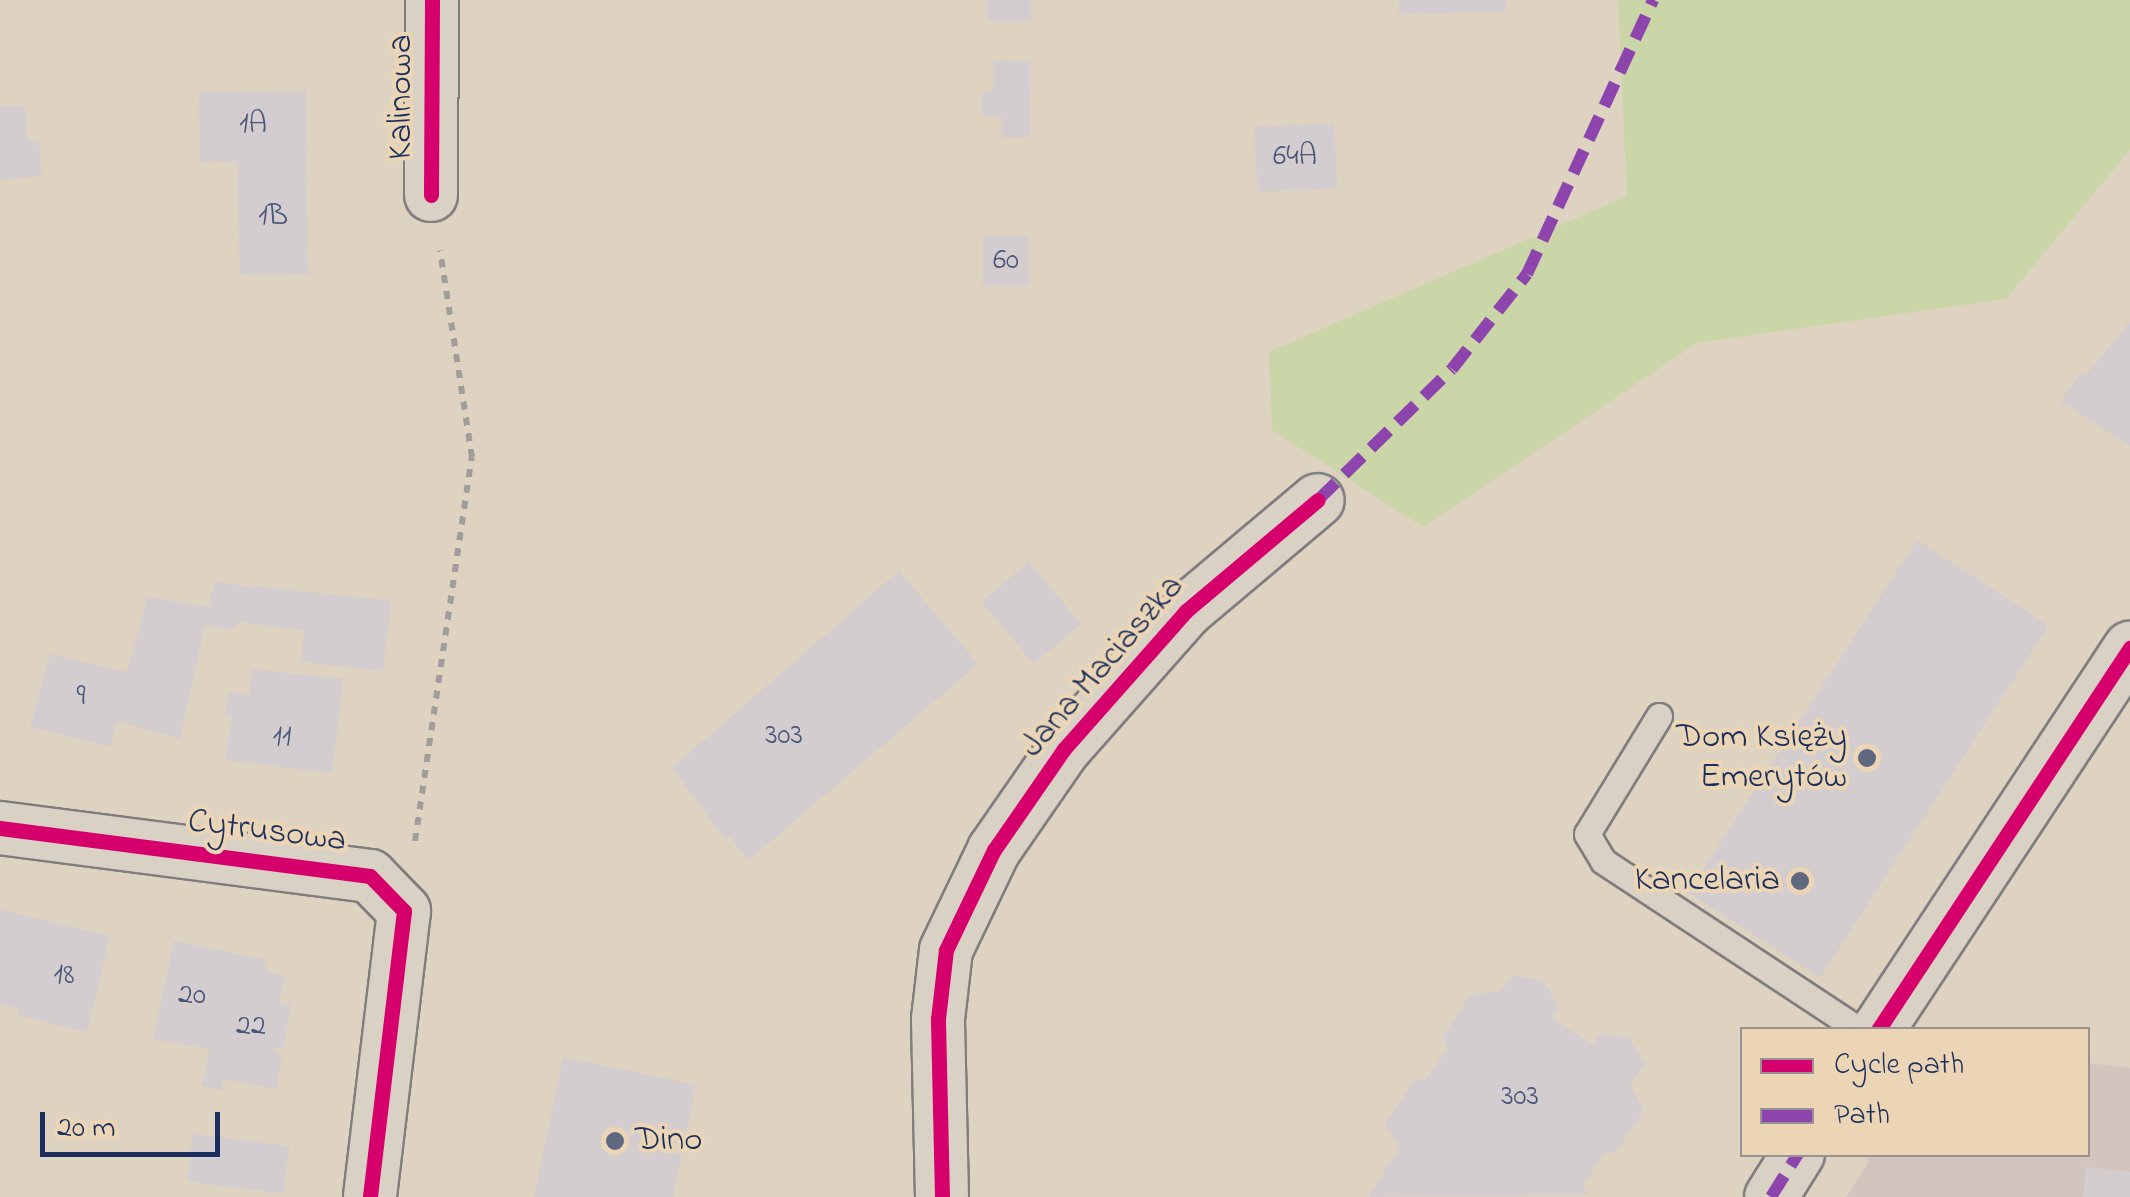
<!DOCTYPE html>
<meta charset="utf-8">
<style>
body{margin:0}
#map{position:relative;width:2130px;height:1197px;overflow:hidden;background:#ded2c1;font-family:"Indie Flower",sans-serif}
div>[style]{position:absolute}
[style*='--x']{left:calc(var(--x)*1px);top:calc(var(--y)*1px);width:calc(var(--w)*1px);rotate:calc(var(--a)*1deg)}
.built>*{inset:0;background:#d2c5bd}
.green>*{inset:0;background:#cbd6a8}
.building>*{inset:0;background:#d4cdcf;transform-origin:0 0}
.path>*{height:6px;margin-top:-3px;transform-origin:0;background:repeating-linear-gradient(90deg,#a19d9b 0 8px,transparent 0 16px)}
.roads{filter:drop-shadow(2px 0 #7f7d7e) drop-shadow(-2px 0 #7f7d7e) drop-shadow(0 2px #7f7d7e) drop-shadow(0 -2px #7f7d7e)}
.service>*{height:25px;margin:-12.5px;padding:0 12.5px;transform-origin:12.5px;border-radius:12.5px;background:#dad1c5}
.minor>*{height:52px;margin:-26px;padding:0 26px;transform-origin:26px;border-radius:26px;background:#dad1c5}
.quiet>*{height:12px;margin-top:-6px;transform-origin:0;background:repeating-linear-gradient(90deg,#8e44ad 0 25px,transparent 0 37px)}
.cycleway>*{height:15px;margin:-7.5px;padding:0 7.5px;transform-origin:7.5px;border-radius:7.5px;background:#d6006c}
.dots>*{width:28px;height:28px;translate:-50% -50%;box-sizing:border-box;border:5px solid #ebd5b4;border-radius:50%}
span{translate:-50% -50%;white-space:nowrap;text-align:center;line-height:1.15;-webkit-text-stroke:8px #ebd5b4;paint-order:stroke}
.number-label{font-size:30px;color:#49567a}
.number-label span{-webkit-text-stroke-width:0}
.street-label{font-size:35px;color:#1b2f5e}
.poi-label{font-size:35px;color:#1b2f5e}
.right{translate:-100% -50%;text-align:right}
.left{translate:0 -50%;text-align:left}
.legend{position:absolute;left:1740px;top:1027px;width:350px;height:130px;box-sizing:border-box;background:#ebd5b4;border:2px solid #989392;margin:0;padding:12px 18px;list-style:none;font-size:30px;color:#1b2f5e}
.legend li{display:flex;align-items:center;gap:20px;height:50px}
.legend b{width:50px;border:2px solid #989392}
.scale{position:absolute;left:40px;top:1112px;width:180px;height:45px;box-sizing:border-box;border:5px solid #1b2f5e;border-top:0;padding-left:12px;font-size:30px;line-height:35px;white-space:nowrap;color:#1b2f5e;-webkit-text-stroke:8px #ebd5b4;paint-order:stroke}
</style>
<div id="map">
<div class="built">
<i style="clip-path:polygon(2088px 1063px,2130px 1068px,2130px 1197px,1846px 1197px,1869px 1162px,1866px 1155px,2088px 1154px)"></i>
</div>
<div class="green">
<i style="clip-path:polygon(1618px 0,2130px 0,2130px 150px,2006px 299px,1697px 343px,1423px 527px,1272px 430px,1269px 352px,1627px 196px)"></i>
</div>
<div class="building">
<i style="left:987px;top:0;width:44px;height:21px"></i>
<i style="clip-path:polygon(1399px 0,1506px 0,1506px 12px,1399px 14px)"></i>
<i style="clip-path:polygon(993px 60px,1031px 61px,1030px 137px,1001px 137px,1001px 116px,982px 116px,982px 92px,993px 91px)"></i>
<i style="clip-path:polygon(306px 91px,308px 274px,240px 275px,237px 161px,200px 162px,199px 92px)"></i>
<i style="clip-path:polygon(25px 106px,28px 141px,39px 140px,41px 176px,0 180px,0 107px)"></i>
<i style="left:1334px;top:123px;width:65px;height:80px;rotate:87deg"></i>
<i style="left:983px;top:236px;width:46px;height:50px"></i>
<i style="clip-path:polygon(2130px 322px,2130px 446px,2061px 401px,2081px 372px,2086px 375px)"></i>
<i style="left:1917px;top:540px;width:157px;height:420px;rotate:33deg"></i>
<i style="left:1029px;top:562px;width:81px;height:62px;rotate:50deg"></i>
<i style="clip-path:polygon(899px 571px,978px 664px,749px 860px,729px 836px,725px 839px,672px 768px)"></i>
<i style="clip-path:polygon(214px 582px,391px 601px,383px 671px,301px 662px,304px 630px,237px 622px,234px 630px,205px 625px,180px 739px,117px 721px,110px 747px,30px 727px,50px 654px,127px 672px,147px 597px,209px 607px)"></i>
<i style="clip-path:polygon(253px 669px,343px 679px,332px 773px,225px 760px,232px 716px,225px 714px,229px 692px,249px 694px)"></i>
<i style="clip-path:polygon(0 910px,110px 936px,87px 1032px,18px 1015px,20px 1009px,0 1004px)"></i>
<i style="clip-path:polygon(174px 941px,263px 959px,269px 973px,285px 976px,279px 1004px,291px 1006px,283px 1048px,276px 1047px,274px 1053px,282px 1055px,276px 1089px,224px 1079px,222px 1090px,202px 1086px,210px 1049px,153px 1039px)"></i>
<i style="clip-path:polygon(1513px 975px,1544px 981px,1558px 1007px,1552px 1018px,1593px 1045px,1599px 1034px,1629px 1038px,1645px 1063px,1630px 1085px,1644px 1110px,1615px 1153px,1605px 1152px,1583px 1185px,1588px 1195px,1368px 1197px,1400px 1148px,1385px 1125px,1415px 1079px,1425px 1081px,1448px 1048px,1443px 1037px,1471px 994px,1500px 992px)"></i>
<i style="clip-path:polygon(563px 1057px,696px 1085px,673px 1197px,534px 1197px)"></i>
<i style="left:193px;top:1134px;width:97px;height:48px;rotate:7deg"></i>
<i style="clip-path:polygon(2086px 1167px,2130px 1172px,2130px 1197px,2083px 1197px)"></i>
</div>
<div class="path">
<i style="--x:415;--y:841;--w:388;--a:-81.6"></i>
<i style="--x:472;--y:457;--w:209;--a:-98.8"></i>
</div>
<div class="roads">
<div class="service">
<i style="--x:1659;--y:716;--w:138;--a:121.4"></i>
<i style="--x:1587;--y:834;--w:31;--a:59"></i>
<i style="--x:1603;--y:861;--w:307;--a:33.4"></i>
</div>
<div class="minor">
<i style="--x:431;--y:195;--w:195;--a:-89.7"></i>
<i style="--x:0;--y:828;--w:373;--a:7.4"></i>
<i style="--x:370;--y:876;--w:49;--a:45.8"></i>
<i style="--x:404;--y:911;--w:288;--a:96.8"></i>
<i style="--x:1878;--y:1030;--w:458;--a:-56.6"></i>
<i style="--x:942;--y:1197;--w:178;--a:-91.3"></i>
<i style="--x:938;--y:1019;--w:69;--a:-83.4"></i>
<i style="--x:946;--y:950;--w:111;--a:-64.4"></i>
<i style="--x:994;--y:850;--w:123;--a:-55.3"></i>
<i style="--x:1064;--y:749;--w:184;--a:-48.5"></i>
<i style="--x:1186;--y:611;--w:172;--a:-40.1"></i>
<i style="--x:1771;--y:1197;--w:51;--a:-57.9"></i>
</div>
</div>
<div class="quiet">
<i style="--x:1318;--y:500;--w:187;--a:-44.4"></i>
<i style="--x:1452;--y:369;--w:121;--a:-51.7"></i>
<i style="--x:1527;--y:274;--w:302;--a:-65.3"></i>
<i style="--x:1771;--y:1197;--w:51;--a:-57.9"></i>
</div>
<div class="cycleway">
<i style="--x:431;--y:195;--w:195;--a:-89.7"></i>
<i style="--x:0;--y:828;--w:373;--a:7.4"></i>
<i style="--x:370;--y:876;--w:49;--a:45.8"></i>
<i style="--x:404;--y:911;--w:288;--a:96.8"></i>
<i style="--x:1878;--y:1030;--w:458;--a:-56.6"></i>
<i style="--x:942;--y:1197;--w:178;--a:-91.3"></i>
<i style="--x:938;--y:1019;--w:69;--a:-83.4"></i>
<i style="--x:946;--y:950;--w:111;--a:-64.4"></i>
<i style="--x:994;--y:850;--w:123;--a:-55.3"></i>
<i style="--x:1064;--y:749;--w:184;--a:-48.5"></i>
<i style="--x:1186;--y:611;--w:172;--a:-40.1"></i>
</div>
<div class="dots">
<i style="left:1867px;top:758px;background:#5f6881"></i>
<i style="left:1800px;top:881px;background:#5f6881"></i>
<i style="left:615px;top:1141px;background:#5f6881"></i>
</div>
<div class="number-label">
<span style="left:253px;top:125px">1A</span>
<span style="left:1295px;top:157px">64A</span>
<span style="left:273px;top:217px">1B</span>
<span style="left:1006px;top:261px">60</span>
<span style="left:81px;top:697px">9</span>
<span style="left:784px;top:736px">303</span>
<span style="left:282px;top:738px">11</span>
<span style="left:64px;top:976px">18</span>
<span style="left:192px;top:996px">20</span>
<span style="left:251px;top:1027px">22</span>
<span style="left:1520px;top:1097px">303</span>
</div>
<div class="street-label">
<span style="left:402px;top:97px;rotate:-90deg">Kalinowa</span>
<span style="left:1103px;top:667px;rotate:-49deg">Jana Maciaszka</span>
<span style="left:267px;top:832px;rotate:7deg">Cytrusowa</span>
</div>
<div class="poi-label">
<span class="right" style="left:1847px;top:758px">Dom Księży<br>Emerytów</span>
<span class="right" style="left:1780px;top:881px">Kancelaria</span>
<span class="left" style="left:635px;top:1141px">Dino</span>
</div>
<ul class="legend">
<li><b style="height:12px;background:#d6006c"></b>Cycle path</li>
<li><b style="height:12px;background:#8e44ad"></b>Path</li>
</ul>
<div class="scale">20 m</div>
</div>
